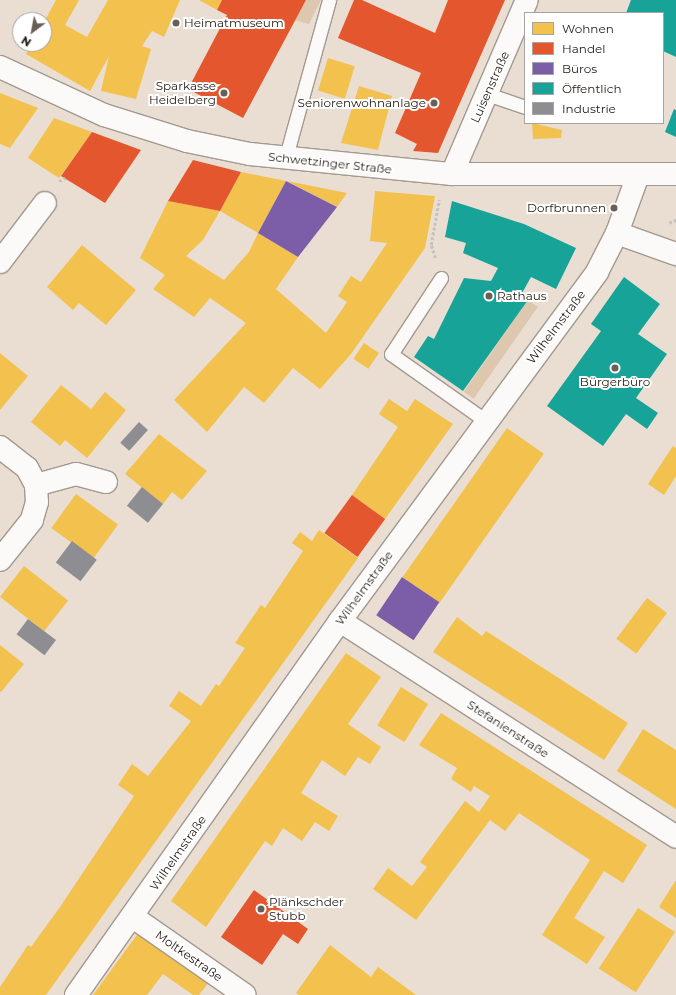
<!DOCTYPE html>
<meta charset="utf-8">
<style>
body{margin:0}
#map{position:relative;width:676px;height:995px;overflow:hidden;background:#e9ded1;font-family:Montserrat,sans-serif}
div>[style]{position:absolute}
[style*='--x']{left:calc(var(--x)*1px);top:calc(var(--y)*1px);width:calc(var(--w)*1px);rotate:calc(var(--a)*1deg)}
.green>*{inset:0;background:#ddc8af;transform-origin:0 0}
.homes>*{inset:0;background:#f2c14e;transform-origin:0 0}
.shops>*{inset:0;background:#e4572e;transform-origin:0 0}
.offices>*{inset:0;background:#7b5ea7;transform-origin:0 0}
.public>*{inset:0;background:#17a398}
.industry>*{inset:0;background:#8d8d92;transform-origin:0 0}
.path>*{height:2.5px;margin-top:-1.25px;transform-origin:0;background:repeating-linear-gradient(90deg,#c6c2bd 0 3px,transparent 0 5px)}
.roads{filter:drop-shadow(1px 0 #a29990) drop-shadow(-1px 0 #a29990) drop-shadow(0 1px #a29990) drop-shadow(0 -1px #a29990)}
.service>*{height:13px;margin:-6.5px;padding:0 6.5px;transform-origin:6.5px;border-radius:6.5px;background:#fcfaf8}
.minor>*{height:22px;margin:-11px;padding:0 11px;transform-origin:11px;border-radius:11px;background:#fcfaf8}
.tertiary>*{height:22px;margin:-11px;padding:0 11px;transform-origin:11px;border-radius:11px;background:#fcfaf8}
.dots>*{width:11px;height:11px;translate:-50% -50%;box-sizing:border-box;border:2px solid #fff;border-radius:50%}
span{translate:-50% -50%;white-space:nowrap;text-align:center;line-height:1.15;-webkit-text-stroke:4px #fff;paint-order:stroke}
.poi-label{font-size:12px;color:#231b13}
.left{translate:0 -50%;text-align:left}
.right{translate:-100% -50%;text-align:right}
.street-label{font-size:12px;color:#231b13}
.legend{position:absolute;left:524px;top:12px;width:140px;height:112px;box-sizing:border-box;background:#fff;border:1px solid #a7a4a1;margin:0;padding:5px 7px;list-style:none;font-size:12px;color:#231b13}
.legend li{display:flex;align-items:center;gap:8px;height:20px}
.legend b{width:20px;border:1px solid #a7a4a1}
.north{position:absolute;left:12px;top:12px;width:40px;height:40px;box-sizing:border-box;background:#fff;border:1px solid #a7a4a1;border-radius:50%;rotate:212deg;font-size:11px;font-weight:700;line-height:16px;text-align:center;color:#231b13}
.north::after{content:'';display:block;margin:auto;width:14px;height:18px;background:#685f56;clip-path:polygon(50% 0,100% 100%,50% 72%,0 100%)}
</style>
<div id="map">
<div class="green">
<i style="clip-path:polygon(306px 0,321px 0,309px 24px,295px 20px)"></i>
<i style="left:528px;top:300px;width:12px;height:112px;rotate:35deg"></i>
</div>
<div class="homes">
<i style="clip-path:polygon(56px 0,79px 0,65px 25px,87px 37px,108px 0,180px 0,164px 37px,152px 31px,142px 46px,151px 49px,136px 99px,101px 91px,109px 56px,90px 91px,26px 54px,32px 44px,44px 44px,44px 22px)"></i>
<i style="clip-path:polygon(199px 0,222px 0,217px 10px)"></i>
<i style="left:328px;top:58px;width:28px;height:34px;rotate:17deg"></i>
<i style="clip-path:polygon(359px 86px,392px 96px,378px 150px,341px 143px)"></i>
<i style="clip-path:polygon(0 93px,38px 108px,10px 148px,0 144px)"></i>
<i style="clip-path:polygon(54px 118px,92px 132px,59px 178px,28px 158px)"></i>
<i style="clip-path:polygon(532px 123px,562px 130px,561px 138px,533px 139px)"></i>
<i style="clip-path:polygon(241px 172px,286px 181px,258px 233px,298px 257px,276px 289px,326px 333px,347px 302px,338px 296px,351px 276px,361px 282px,387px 243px,370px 241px,375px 191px,435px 196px,425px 248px,351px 354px,320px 389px,293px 368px,264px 403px,244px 387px,207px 432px,174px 400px,246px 323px,210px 298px,194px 317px,153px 289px,165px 275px,140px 258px,168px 201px,220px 211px,203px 240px,186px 256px,224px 280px,249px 252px,258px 233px,220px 211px)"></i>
<i style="clip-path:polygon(287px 181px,347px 193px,337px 207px)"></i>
<i style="clip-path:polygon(82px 245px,136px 290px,106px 325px,79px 303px,73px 310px,47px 287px)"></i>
<i style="left:364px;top:343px;width:18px;height:19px;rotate:34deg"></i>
<i style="clip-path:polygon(0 353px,28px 376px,0 410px)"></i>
<i style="clip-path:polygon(61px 385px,91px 409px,105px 392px,126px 410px,87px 458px,65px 440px,60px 446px,31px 422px)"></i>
<i style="clip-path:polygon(389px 399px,407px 411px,415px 399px,453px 424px,385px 519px,352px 495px,398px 427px,379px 414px)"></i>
<i style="left:507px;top:428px;width:45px;height:182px;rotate:35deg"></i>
<i style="clip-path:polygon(159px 434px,207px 471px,182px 500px,172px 492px,163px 504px,125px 474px)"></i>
<i style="clip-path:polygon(673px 446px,676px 448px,676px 476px,664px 495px,648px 484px)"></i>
<i style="left:76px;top:494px;width:52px;height:42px;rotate:36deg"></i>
<i style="clip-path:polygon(319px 530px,358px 558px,46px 995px,0 995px,0 987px,28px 945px,31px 947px,60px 907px,134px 796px,118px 785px,132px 764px,148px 776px,191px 721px,169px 706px,179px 691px,201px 706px,216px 684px,219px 686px,245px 648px,235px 643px,261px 605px,265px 608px,303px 551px,292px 543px,300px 532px,312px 541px)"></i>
<i style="left:24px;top:566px;width:56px;height:39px;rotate:38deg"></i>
<i style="left:647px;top:598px;width:25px;height:51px;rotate:37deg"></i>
<i style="clip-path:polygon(457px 617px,482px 636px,486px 631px,628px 723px,604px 760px,433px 652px)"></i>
<i style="clip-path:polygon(0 645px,24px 664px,1px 692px,0 691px)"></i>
<i style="clip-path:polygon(346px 653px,381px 677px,348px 724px,381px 747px,370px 764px,358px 757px,345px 776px,322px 760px,301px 793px,338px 816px,329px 831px,315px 822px,302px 841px,283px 828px,272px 846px,265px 841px,206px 927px,171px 901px)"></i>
<i style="left:401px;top:687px;width:32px;height:45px;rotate:32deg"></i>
<i style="clip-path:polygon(441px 713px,647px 845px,623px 883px,604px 871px,574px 918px,605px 937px,587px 964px,542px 935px,590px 860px,519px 813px,505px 831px,490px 820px,416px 920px,373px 889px,388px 868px,412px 886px,427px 867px,420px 862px,465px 801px,479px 812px,490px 796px,474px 786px,471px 792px,451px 779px,457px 768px,419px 745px)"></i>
<i style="clip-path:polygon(643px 729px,676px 750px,676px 809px,617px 771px)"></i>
<i style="clip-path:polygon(676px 880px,676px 918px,659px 907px)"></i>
<i style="left:638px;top:908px;width:44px;height:72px;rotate:33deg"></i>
<i style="clip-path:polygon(139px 932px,209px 982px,199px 995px,193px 995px,163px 974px,147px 995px,93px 995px)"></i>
<i style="clip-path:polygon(330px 945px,371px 977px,378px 967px,416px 995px,299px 995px,296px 993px)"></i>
</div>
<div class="shops">
<i style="clip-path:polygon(222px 0,306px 0,243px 118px,188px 89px,227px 15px,217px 10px)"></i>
<i style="clip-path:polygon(354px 0,362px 0,435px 33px,448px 0,505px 0,438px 153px,413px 151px,417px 144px,395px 133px,421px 73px,338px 38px)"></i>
<i style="clip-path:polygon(92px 132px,141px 150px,105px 203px,61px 176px)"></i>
<i style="clip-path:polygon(193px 160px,241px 172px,220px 211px,168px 201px)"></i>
<i style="left:352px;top:495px;width:41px;height:47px;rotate:36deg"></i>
<i style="clip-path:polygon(254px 890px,308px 929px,298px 944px,283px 934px,262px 965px,221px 937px)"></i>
</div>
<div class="offices">
<i style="clip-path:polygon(286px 181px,337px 207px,298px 257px,258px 233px)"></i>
<i style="left:402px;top:577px;width:45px;height:46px;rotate:34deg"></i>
</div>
<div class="public">
<i style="clip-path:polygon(631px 0,676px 0,676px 57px,663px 51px,663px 13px,626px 13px)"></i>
<i style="clip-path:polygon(674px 109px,676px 110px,676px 137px,665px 132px)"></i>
<i style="clip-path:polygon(452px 201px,524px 224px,576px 248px,556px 289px,531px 277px,521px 295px,528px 300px,463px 391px,414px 357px,428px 336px,434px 339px,464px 278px,491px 281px,498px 268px,463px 253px,466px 243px,445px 237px)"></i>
<i style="clip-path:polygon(624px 277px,660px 304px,638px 334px,667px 354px,636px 398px,658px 413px,647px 429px,626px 414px,603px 446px,547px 406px,601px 331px,591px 324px)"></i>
</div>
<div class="industry">
<i style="left:139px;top:422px;width:12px;height:28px;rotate:42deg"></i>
<i style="left:142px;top:487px;width:27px;height:24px;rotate:39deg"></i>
<i style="left:72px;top:541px;width:31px;height:27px;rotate:37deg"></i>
<i style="left:28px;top:619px;width:35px;height:19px;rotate:37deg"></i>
</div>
<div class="path">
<i style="--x:59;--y:181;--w:7;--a:-27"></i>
<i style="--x:669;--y:223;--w:8;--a:-23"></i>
<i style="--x:435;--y:258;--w:14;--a:-107"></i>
<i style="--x:431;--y:245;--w:46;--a:-79.9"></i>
</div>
<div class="roads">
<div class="service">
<i style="--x:487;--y:94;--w:40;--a:18.9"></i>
<i style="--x:285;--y:160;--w:166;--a:-74.6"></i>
<i style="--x:441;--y:278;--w:91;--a:123.3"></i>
<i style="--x:391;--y:354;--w:116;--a:35.2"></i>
</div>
<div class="minor">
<i style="--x:452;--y:174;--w:189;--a:-66.7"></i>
<i style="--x:617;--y:233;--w:63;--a:19.6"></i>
<i style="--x:0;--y:262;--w:74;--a:-52.7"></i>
<i style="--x:0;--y:447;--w:34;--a:38"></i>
<i style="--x:27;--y:468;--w:19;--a:62"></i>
<i style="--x:36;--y:485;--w:17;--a:87"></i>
<i style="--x:37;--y:502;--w:19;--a:106"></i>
<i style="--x:32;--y:520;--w:51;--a:128.7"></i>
<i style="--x:36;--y:485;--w:41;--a:-15.4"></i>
<i style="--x:76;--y:474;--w:31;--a:15"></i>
<i style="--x:340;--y:621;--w:399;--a:32.7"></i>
<i style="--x:133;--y:917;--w:136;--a:34.9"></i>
<i style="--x:76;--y:995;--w:458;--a:-54.8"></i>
<i style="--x:340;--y:621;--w:433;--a:-53.6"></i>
<i style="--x:597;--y:272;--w:44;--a:-62.9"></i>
<i style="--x:617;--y:233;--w:62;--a:-70.1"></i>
</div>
<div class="tertiary">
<i style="--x:0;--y:67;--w:115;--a:24.8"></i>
<i style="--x:104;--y:115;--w:87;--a:17.4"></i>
<i style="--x:187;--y:141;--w:64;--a:11.7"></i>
<i style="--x:250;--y:154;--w:203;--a:5.7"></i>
<i style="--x:452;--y:174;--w:224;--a:0"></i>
</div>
</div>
<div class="dots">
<i style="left:176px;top:23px;background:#685f56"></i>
<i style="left:224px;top:93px;background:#685f56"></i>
<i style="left:434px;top:103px;background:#685f56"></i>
<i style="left:614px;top:208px;background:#685f56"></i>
<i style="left:489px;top:296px;background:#685f56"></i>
<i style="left:615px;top:368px;background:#685f56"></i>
<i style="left:261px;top:909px;background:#685f56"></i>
</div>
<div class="poi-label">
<span class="left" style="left:184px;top:23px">Heimatmuseum</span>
<span class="right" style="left:216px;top:93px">Sparkasse<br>Heidelberg</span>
<span class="right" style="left:426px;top:103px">Seniorenwohnanlage</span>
<span class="right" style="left:606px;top:208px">Dorfbrunnen</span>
<span class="left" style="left:497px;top:296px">Rathaus</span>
<span style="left:615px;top:382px">Bürgerbüro</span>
<span class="left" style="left:269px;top:909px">Plänkschder<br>Stubb</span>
</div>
<div class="street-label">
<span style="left:490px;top:87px;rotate:-66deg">Luisenstraße</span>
<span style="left:330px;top:163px;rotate:6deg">Schwetzinger Straße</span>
<span style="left:556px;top:327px;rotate:-53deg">Wilhelmstraße</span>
<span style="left:364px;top:588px;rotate:-54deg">Wilhelmstraße</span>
<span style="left:508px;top:729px;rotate:33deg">Stefanienstraße</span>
<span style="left:178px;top:853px;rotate:-55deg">Wilhelmstraße</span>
<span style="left:189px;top:956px;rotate:35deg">Moltkestraße</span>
</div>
<ul class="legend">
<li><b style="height:11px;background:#f2c14e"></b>Wohnen</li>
<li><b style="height:11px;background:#e4572e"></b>Handel</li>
<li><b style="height:11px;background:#7b5ea7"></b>Büros</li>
<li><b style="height:11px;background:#17a398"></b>Öffentlich</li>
<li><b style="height:11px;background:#8d8d92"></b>Industrie</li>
</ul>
<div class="north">N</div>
</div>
